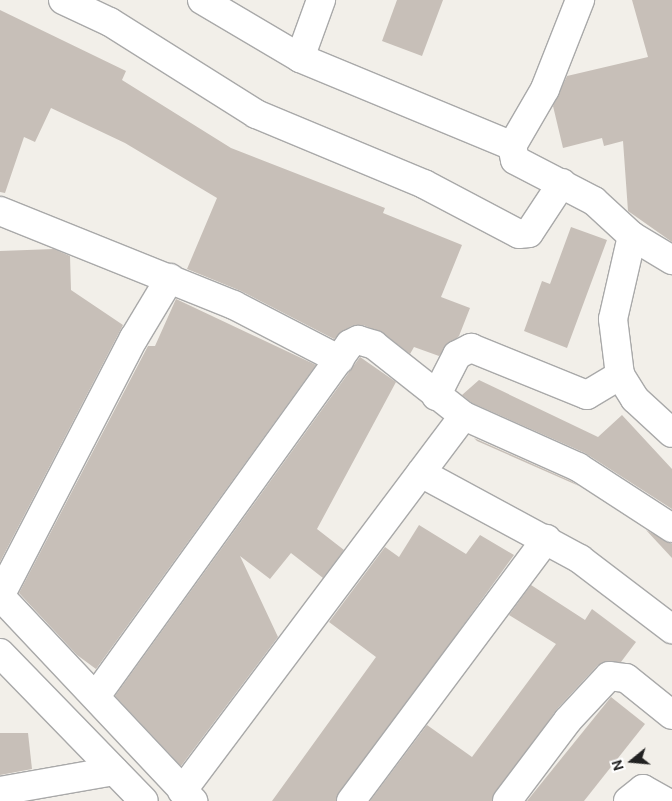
<!DOCTYPE html>
<style>
body{margin:0}
#map{position:relative;width:672px;height:801px;overflow:hidden;background:#f2efe9;font-family:"DM Sans",sans-serif}
div>[style]{position:absolute}
[style*='--x']{left:calc(var(--x)*1px);top:calc(var(--y)*1px);width:calc(var(--w)*1px);rotate:calc(var(--a)*1deg)}
.building>*{inset:0;background:#c7bfb8}
.roads{filter:drop-shadow(1px 0 #a9a9a9) drop-shadow(-1px 0 #a9a9a9) drop-shadow(0 1px #a9a9a9) drop-shadow(0 -1px #a9a9a9)}
.street>*{height:28px;margin:-14px;padding:0 14px;transform-origin:14px;border-radius:14px;background:#fff}
span{translate:-50% -50%;white-space:nowrap;text-align:center;line-height:1.15;-webkit-text-stroke:4px #fff;paint-order:stroke}
.north{position:absolute;left:607px;top:736px;width:50px;height:50px;-webkit-text-stroke:4px #fff;paint-order:stroke;rotate:253deg;font-size:14px;font-weight:700;line-height:20px;text-align:center;color:#222}
.north::after{content:'';display:block;margin:auto;width:18px;height:22px;background:#222;clip-path:polygon(50% 0,100% 100%,50% 72%,0 100%)}
</style>
<div id="map">
<div class="building">
<i style="clip-path:polygon(397px 0,443px 0,422px 56px,382px 41px)"></i>
<i style="clip-path:polygon(632px 0,672px 0,672px 242px,628px 211px,623px 141px,604px 146px,602px 138px,563px 148px,553px 106px,567px 76px,648px 57px)"></i>
<i style="clip-path:polygon(0 10px,126px 71px,122px 80px,231px 148px,385px 208px,383px 213px,462px 245px,441px 297px,470px 308px,459px 336px,439px 356px,414px 347px,410px 354px,383px 333px,363px 325px,351px 326px,334px 339px,241px 291px,187px 269px,217px 198px,125px 143px,51px 108px,35px 142px,24px 137px,5px 193px,0 192px)"></i>
<i style="clip-path:polygon(571px 227px,607px 240px,567px 348px,524px 331px,542px 281px,550px 284px)"></i>
<i style="clip-path:polygon(54px 249px,70px 256px,71px 290px,123px 325px,0 562px,0 251px)"></i>
<i style="clip-path:polygon(176px 299px,316px 365px,96px 669px,77px 655px,19px 593px,148px 346px,155px 346px)"></i>
<i style="clip-path:polygon(360px 357px,396px 382px,317px 529px,344px 550px,323px 578px,291px 553px,270px 579px,240px 556px,278px 637px,181px 766px,115px 696px)"></i>
<i style="clip-path:polygon(479px 380px,598px 437px,622px 415px,672px 469px,672px 509px,585px 453px,472px 403px,462px 395px)"></i>
<i style="clip-path:polygon(474px 438px,571px 481px,579px 486px,477px 441px)"></i>
<i style="clip-path:polygon(419px 525px,466px 554px,480px 535px,514px 555px,336px 801px,272px 801px,376px 657px,329px 622px,385px 547px,399px 557px)"></i>
<i style="clip-path:polygon(646px 530px,672px 544px,672px 558px)"></i>
<i style="clip-path:polygon(531px 585px,585px 620px,592px 609px,636px 642px,621px 662px,598px 665px,557px 709px,492px 801px,370px 801px,427px 725px,472px 757px,556px 644px,509px 615px)"></i>
<i style="clip-path:polygon(611px 697px,645px 724px,584px 801px,527px 801px)"></i>
<i style="clip-path:polygon(0 733px,28px 733px,32px 769px,0 775px)"></i>
</div>
<div class="roads">
<div class="street">
<i style="--x:63;--y:0;--w:52;--a:25.1"></i>
<i style="--x:110;--y:22;--w:173;--a:32.2"></i>
<i style="--x:256;--y:114;--w:182;--a:22.6"></i>
<i style="--x:424;--y:184;--w:107;--a:27.8"></i>
<i style="--x:519;--y:234;--w:10;--a:-6"></i>
<i style="--x:529;--y:233;--w:60;--a:-56.6"></i>
<i style="--x:202;--y:0;--w:114;--a:30.6"></i>
<i style="--x:300;--y:58;--w:230;--a:22.5"></i>
<i style="--x:512;--y:146;--w:14;--a:78"></i>
<i style="--x:515;--y:160;--w:89;--a:27.4"></i>
<i style="--x:594;--y:201;--w:52;--a:42.6"></i>
<i style="--x:632;--y:236;--w:47;--a:31"></i>
<i style="--x:300;--y:58;--w:62;--a:-70.1"></i>
<i style="--x:512;--y:146;--w:66;--a:-59.9"></i>
<i style="--x:545;--y:89;--w:96;--a:-68.5"></i>
<i style="--x:0;--y:211;--w:252;--a:21.9"></i>
<i style="--x:234;--y:305;--w:119;--a:27.4"></i>
<i style="--x:632;--y:236;--w:85;--a:102.9"></i>
<i style="--x:613;--y:319;--w:56;--a:82.9"></i>
<i style="--x:620;--y:375;--w:28;--a:58"></i>
<i style="--x:635;--y:399;--w:50;--a:42.6"></i>
<i style="--x:436;--y:396;--w:46;--a:-62.9"></i>
<i style="--x:457;--y:355;--w:16;--a:-27"></i>
<i style="--x:471;--y:348;--w:125;--a:22.1"></i>
<i style="--x:587;--y:395;--w:39;--a:-31"></i>
<i style="--x:421;--y:473;--w:181;--a:28.4"></i>
<i style="--x:580;--y:559;--w:116;--a:37.3"></i>
<i style="--x:0;--y:596;--w:291;--a:-62.6"></i>
<i style="--x:134;--y:338;--w:70;--a:-59"></i>
<i style="--x:0;--y:596;--w:282;--a:46.7"></i>
<i style="--x:0;--y:653;--w:206;--a:45.8"></i>
<i style="--x:96;--y:696;--w:434;--a:-54.2"></i>
<i style="--x:350;--y:344;--w:9;--a:-27"></i>
<i style="--x:358;--y:340;--w:17;--a:17"></i>
<i style="--x:374;--y:345;--w:115;--a:38.3"></i>
<i style="--x:464;--y:416;--w:125;--a:24.1"></i>
<i style="--x:578;--y:467;--w:112;--a:33"></i>
<i style="--x:0;--y:791;--w:116;--a:-10"></i>
<i style="--x:182;--y:791;--w:469;--a:-53.1"></i>
<i style="--x:351;--y:801;--w:327;--a:-53.3"></i>
<i style="--x:507;--y:801;--w:101;--a:-53"></i>
<i style="--x:568;--y:720;--w:60;--a:-47"></i>
<i style="--x:609;--y:676;--w:17;--a:7"></i>
<i style="--x:626;--y:678;--w:59;--a:38.8"></i>
<i style="--x:628;--y:801;--w:19;--a:-39"></i>
<i style="--x:643;--y:789;--w:25;--a:29"></i>
</div>
</div>
<div class="north">N</div>
</div>
